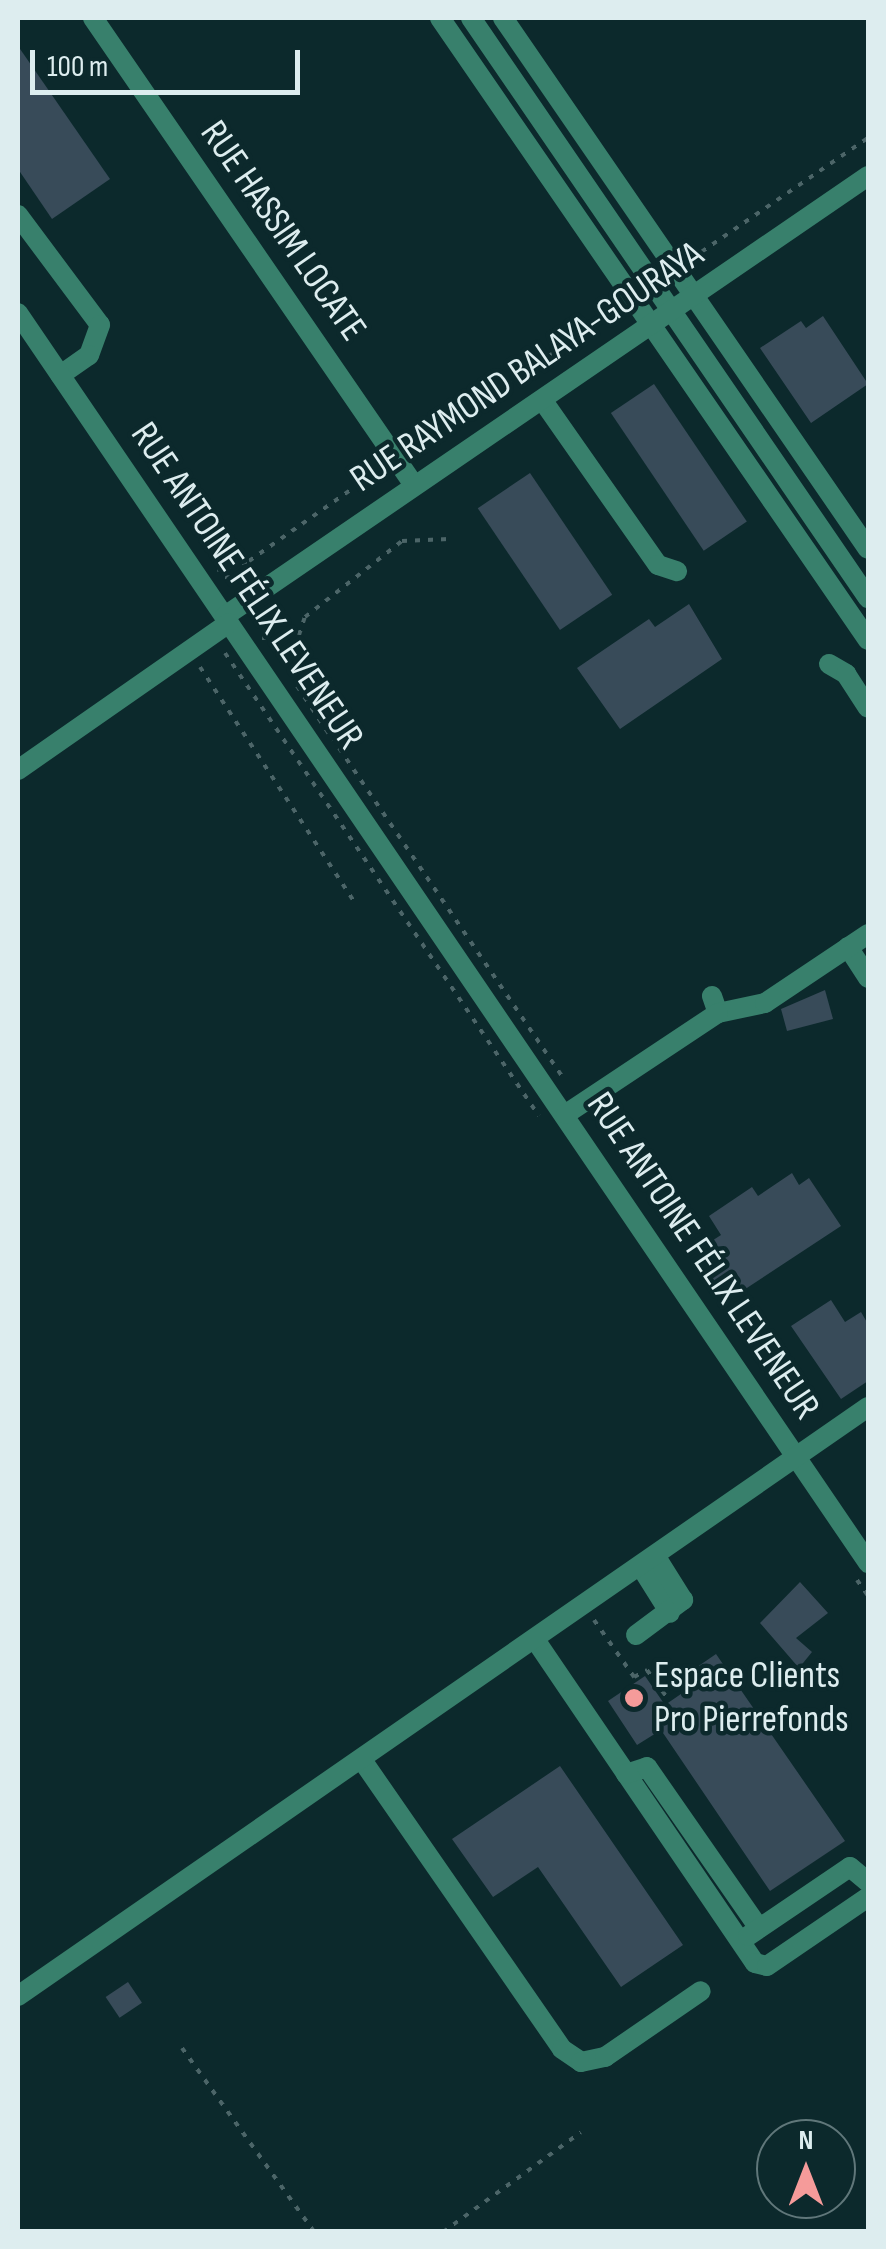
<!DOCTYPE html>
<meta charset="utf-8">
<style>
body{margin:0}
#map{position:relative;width:886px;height:2249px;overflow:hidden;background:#0c292c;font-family:"Sofia Sans Condensed",sans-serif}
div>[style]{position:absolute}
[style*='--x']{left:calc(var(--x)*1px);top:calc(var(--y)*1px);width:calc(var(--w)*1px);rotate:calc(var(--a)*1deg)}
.building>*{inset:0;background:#384b59;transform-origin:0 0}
.path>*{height:4px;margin-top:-2px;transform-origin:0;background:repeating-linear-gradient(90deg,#4c6568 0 5px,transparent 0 13px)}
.minor>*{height:20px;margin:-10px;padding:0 10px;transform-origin:10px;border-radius:10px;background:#38806c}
.dots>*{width:28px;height:28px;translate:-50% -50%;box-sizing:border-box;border:5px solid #0c292c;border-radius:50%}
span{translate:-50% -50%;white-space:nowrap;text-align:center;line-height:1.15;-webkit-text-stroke:9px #0c292c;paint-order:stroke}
.street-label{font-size:38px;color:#ddedef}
.poi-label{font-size:38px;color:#ddedef}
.left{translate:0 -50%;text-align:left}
.frame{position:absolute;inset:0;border:20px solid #ddedef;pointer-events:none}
.north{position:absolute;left:756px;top:2119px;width:100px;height:100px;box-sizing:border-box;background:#0c292c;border:2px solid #60777a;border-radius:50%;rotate:0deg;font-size:28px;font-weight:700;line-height:40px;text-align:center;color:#ddedef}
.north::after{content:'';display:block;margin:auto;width:35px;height:45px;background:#f59b9a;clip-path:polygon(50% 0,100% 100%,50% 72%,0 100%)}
.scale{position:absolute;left:30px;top:50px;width:270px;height:45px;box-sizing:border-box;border:5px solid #ddedef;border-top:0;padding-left:12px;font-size:30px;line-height:35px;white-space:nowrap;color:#ddedef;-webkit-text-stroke:8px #0c292c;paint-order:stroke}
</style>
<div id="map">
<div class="building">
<i style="clip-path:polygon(18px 46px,110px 179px,52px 219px,18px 169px)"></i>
<i style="clip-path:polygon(823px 316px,868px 384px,811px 423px,760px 348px,801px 321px,806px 328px)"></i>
<i style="left:654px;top:384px;width:166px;height:52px;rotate:56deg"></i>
<i style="left:530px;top:473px;width:147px;height:63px;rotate:56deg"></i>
<i style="clip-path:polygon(689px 604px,722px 659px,620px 729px,577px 668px,649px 619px,655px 627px)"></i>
<i style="clip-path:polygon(825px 990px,833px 1019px,787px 1031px,781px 1009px)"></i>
<i style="clip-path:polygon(792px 1173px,799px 1185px,809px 1178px,841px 1226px,724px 1303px,704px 1275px,720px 1264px,707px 1244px,721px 1235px,709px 1216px,752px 1187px,758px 1196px)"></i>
<i style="clip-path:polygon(831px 1300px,845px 1322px,861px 1312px,868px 1324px,868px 1381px,841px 1399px,791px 1326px)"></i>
<i style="clip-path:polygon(800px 1582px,828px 1613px,796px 1638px,812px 1652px,799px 1668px,760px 1623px)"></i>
<i style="clip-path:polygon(716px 1654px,845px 1841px,770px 1891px,661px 1730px,637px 1745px,608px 1701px,645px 1676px,665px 1705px,691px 1687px,684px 1676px)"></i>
<i style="clip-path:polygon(560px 1766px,683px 1945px,621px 1987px,538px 1867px,493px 1897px,452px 1839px)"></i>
<i style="left:128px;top:1982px;width:25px;height:27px;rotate:56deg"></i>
</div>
<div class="path">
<i style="--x:691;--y:259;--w:214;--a:-34.4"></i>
<i style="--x:410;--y:449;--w:250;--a:-33.8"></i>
<i style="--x:220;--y:568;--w:10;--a:61"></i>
<i style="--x:225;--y:577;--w:20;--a:6"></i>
<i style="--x:217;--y:570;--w:33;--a:-16"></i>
<i style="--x:249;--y:561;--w:162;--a:-35"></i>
<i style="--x:264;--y:640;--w:31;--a:-88"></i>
<i style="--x:225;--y:653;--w:559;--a:55.86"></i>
<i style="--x:200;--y:667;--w:282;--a:56.7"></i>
<i style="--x:297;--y:686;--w:65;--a:56.3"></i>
<i style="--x:313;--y:710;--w:14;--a:-69"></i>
<i style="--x:318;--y:697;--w:65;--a:-107"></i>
<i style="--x:299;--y:635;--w:19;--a:-72"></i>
<i style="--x:305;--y:617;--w:123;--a:-38.1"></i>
<i style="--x:402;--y:541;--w:47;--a:-2.4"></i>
<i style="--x:339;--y:748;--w:400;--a:55.8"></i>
<i style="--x:857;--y:1580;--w:19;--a:55"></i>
<i style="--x:594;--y:1620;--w:70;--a:54.9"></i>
<i style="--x:634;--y:1677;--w:15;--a:-28"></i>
<i style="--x:647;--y:1670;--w:32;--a:54"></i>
<i style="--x:182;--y:2048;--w:226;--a:54.3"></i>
<i style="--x:443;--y:2232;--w:170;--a:-35.9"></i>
</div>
<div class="minor">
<i style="--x:93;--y:18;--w:567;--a:55.5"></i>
<i style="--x:440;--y:18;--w:755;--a:55.47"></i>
<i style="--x:471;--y:18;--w:703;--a:55.61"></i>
<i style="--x:503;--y:18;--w:644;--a:55.5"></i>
<i style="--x:18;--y:215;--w:137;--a:53.3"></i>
<i style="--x:100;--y:325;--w:32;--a:110"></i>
<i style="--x:89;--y:355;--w:35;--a:145"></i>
<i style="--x:18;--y:313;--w:1512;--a:55.78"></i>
<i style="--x:543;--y:401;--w:200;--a:55"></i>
<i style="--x:658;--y:565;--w:20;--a:18"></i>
<i style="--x:225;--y:616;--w:779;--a:-34.38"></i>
<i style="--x:829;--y:664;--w:20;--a:30"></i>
<i style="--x:846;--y:674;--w:40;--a:57.1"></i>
<i style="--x:18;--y:770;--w:257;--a:-34.9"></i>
<i style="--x:848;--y:947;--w:37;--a:57"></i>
<i style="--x:712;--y:996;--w:18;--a:71"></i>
<i style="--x:718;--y:1013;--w:48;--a:-12"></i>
<i style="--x:765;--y:1003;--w:124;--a:-33.8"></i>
<i style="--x:566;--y:1114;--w:182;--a:-33.6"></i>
<i style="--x:641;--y:1567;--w:54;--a:57.8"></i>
<i style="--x:636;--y:1635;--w:59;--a:-36.7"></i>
<i style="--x:683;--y:1600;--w:51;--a:-122.1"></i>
<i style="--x:536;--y:1641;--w:389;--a:55.8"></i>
<i style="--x:755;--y:1963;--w:12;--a:14"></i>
<i style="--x:767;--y:1966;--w:122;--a:-34.3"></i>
<i style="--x:362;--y:1760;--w:351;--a:55.3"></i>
<i style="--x:562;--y:2049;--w:23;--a:34"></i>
<i style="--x:581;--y:2062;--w:25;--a:-12"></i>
<i style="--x:605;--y:2057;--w:116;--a:-34.5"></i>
<i style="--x:626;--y:1774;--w:22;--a:-18"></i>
<i style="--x:647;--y:1767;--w:196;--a:55.2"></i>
<i style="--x:748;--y:1936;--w:123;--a:-34.1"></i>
<i style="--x:850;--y:1867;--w:23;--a:40"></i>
<i style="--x:18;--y:1996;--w:1034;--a:-34.72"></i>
</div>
<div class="dots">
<i style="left:634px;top:1698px;background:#f59b9a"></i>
</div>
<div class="street-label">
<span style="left:283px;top:231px;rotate:55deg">RUE HASSIM LOCATE</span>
<span style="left:527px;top:367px;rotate:-34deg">RUE RAYMOND BALAYA-GOURAYA</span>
<span style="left:247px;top:586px;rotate:56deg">RUE ANTOINE FÉLIX LEVENEUR</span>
<span style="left:703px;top:1256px;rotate:56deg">RUE ANTOINE FÉLIX LEVENEUR</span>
</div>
<div class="poi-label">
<span class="left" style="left:654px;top:1698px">Espace Clients<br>Pro Pierrefonds</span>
</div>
<div class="frame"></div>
<div class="north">N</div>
<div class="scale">100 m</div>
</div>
